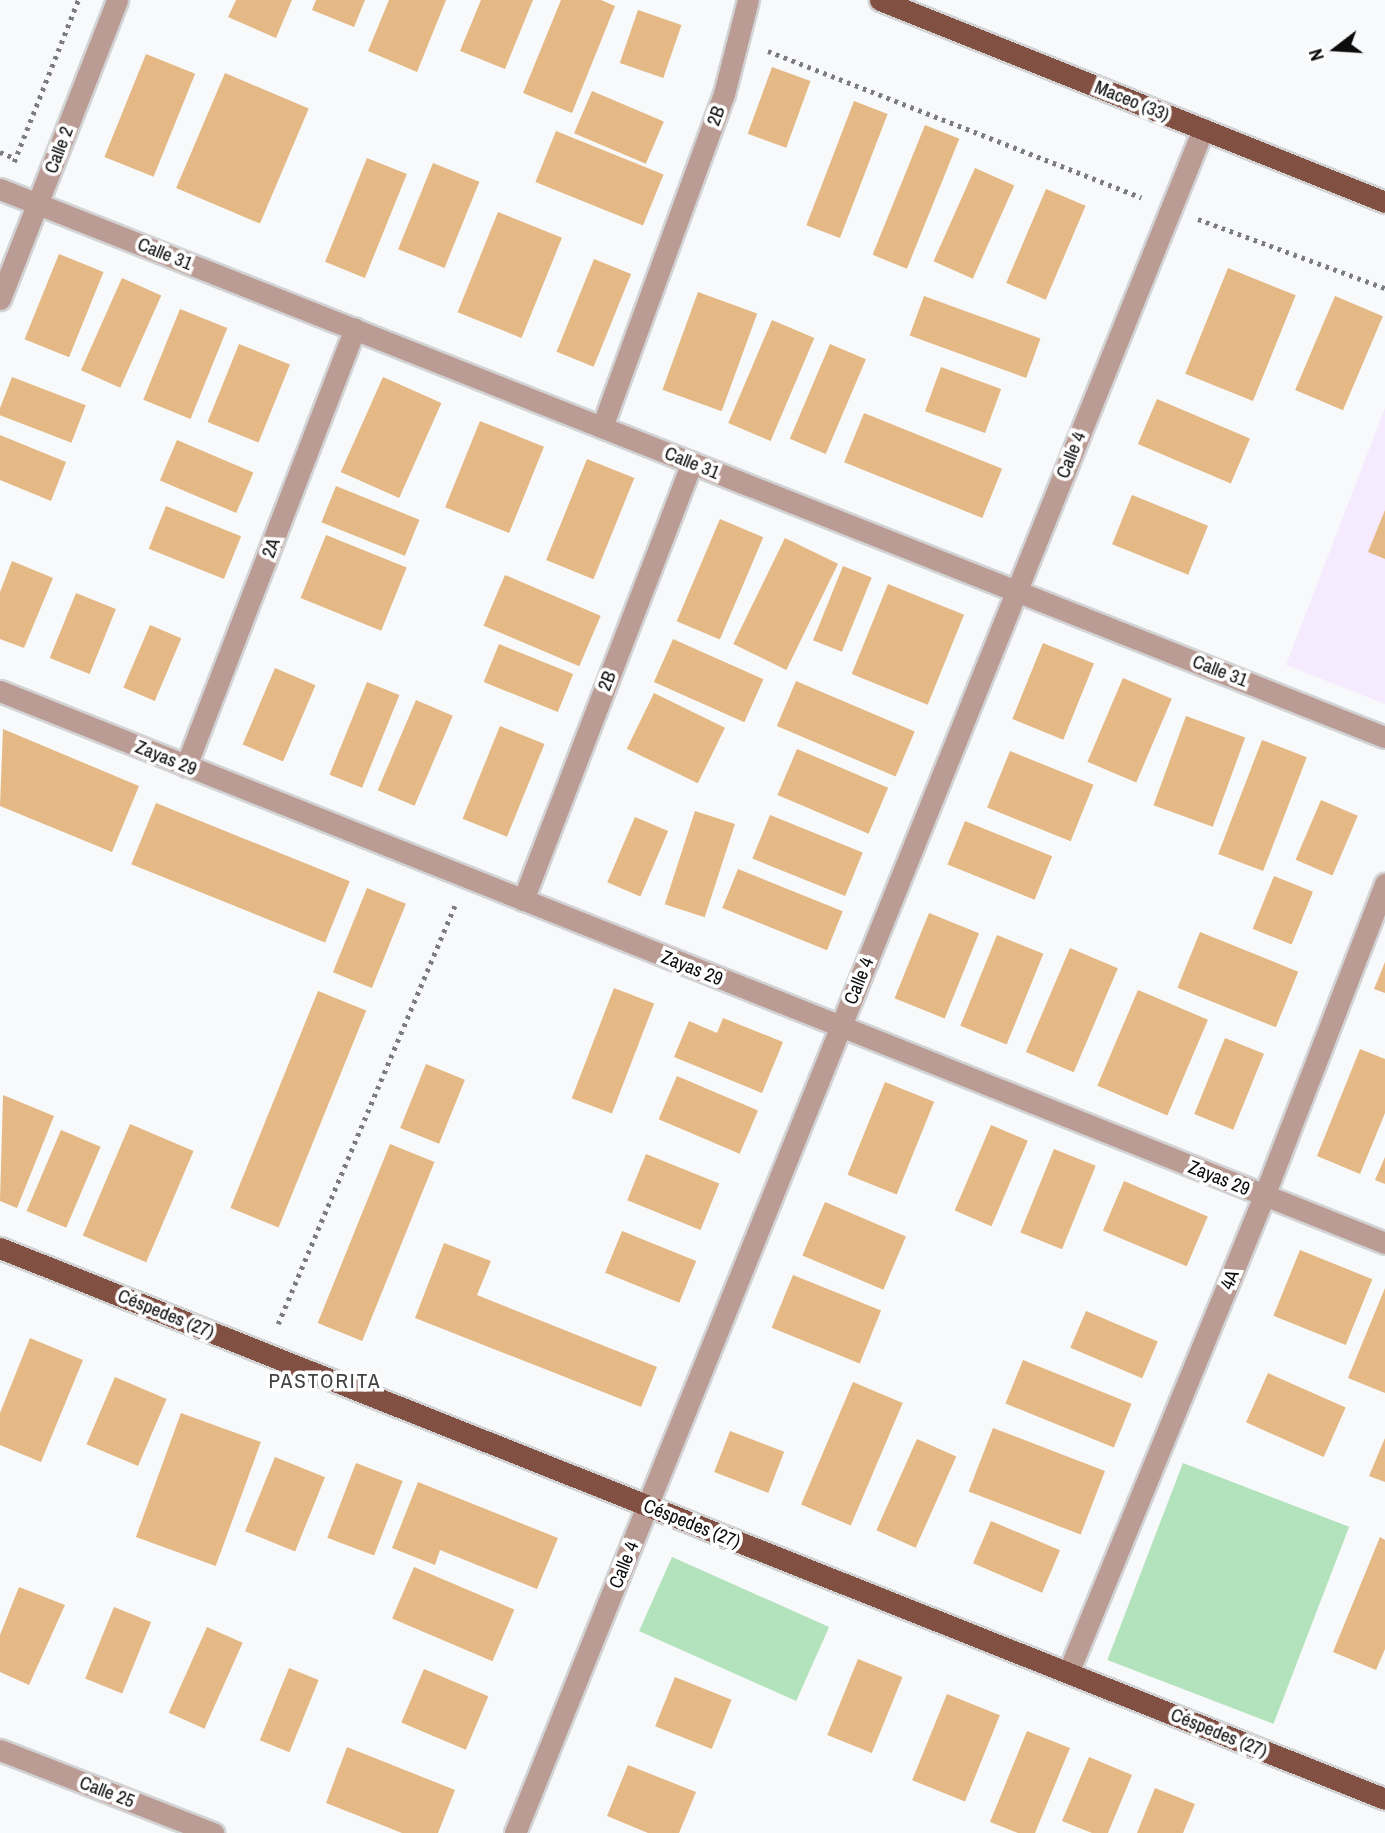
<!DOCTYPE html>
<meta charset="utf-8">
<style>
body{margin:0}
#map{position:relative;width:1385px;height:1833px;overflow:hidden;background:#f8f9fb;font-family:"Archivo Narrow",sans-serif}
div>[style]{position:absolute}
[style*='--x']{left:calc(var(--x)*1px);top:calc(var(--y)*1px);width:calc(var(--w)*1px);rotate:calc(var(--a)*1deg)}
.commercial>*{inset:0;background:#f6eafe}
.green>*{inset:0;background:#b2e3bc;transform-origin:0 0}
.building>*{inset:0;background:#e5b985;transform-origin:0 0}
.path>*{height:4.5px;margin-top:-2.25px;transform-origin:0;background:repeating-linear-gradient(90deg,#7c7c7e 0 3.5px,transparent 0 8.5px)}
.roads{filter:drop-shadow(2px 0 #d2d3d5) drop-shadow(-2px 0 #d2d3d5) drop-shadow(0 2px #d2d3d5) drop-shadow(0 -2px #d2d3d5)}
.minor>*{height:21px;margin:-10.5px;padding:0 10.5px;transform-origin:10.5px;border-radius:10.5px;background:#bb9c94}
.major>*{height:21px;margin:-10.5px;padding:0 10.5px;transform-origin:10.5px;border-radius:10.5px;background:#825042}
span{translate:-50% -50%;white-space:nowrap;text-align:center;line-height:1.15;-webkit-text-stroke:7px #fff;paint-order:stroke}
.street-label{font-size:19px;color:#0c0c0d}
.neighbourhood-label{font-size:21px;color:#414243;letter-spacing:2px}
.north{position:absolute;left:1301px;top:14px;width:70px;height:70px;-webkit-text-stroke:5px #fff;paint-order:stroke;rotate:253deg;font-size:19px;font-weight:700;line-height:28px;text-align:center;color:#0c0c0d}
.north::after{content:'';display:block;margin:auto;width:24px;height:32px;background:#0c0c0d;clip-path:polygon(50% 0,100% 100%,50% 72%,0 100%)}
</style>
<div id="map">
<div class="commercial">
<i style="clip-path:polygon(1385px 408px,1385px 704px,1286px 665px)"></i>
</div>
<div class="green">
<i style="left:1183px;top:1463px;width:178px;height:211px;rotate:21deg"></i>
<i style="left:672px;top:1557px;width:172px;height:81px;rotate:24deg"></i>
</div>
<div class="building">
<i style="clip-path:polygon(236px 0,292px 0,276px 38px,228px 17px)"></i>
<i style="clip-path:polygon(316px 0,365px 0,354px 27px,312px 10px)"></i>
<i style="clip-path:polygon(389px 0,446px 0,417px 72px,368px 51px)"></i>
<i style="clip-path:polygon(481px 0,533px 0,505px 69px,460px 51px)"></i>
<i style="clip-path:polygon(561px 0,601px 0,615px 6px,572px 113px,523px 93px)"></i>
<i style="left:638px;top:10px;width:46px;height:56px;rotate:19deg"></i>
<i style="left:146px;top:54px;width:53px;height:111px;rotate:22deg"></i>
<i style="left:772px;top:67px;width:41px;height:71px;rotate:20deg"></i>
<i style="left:225px;top:73px;width:91px;height:125px;rotate:23deg"></i>
<i style="left:592px;top:91px;width:78px;height:46px;rotate:23deg"></i>
<i style="left:854px;top:101px;width:36px;height:133px;rotate:21deg"></i>
<i style="left:925px;top:125px;width:37px;height:140px;rotate:22deg"></i>
<i style="left:556px;top:131px;width:116px;height:55px;rotate:22deg"></i>
<i style="left:367px;top:158px;width:43px;height:112px;rotate:22deg"></i>
<i style="left:433px;top:163px;width:50px;height:93px;rotate:22deg"></i>
<i style="left:975px;top:168px;width:43px;height:102px;rotate:24deg"></i>
<i style="left:1046px;top:189px;width:43px;height:102px;rotate:23deg"></i>
<i style="left:498px;top:212px;width:69px;height:108px;rotate:22deg"></i>
<i style="left:59px;top:254px;width:48px;height:92px;rotate:22deg"></i>
<i style="left:594px;top:259px;width:40px;height:100px;rotate:22deg"></i>
<i style="left:1228px;top:268px;width:73px;height:114px;rotate:22deg"></i>
<i style="left:122px;top:278px;width:43px;height:101px;rotate:24deg"></i>
<i style="left:698px;top:292px;width:63px;height:104px;rotate:20deg"></i>
<i style="left:924px;top:296px;width:124px;height:42px;rotate:20deg"></i>
<i style="left:1335px;top:296px;width:52px;height:102px;rotate:23deg"></i>
<i style="left:180px;top:309px;width:51px;height:98px;rotate:22deg"></i>
<i style="left:772px;top:320px;width:46px;height:112px;rotate:23deg"></i>
<i style="left:239px;top:344px;width:55px;height:84px;rotate:22deg"></i>
<i style="left:830px;top:344px;width:39px;height:103px;rotate:23deg"></i>
<i style="left:941px;top:367px;width:64px;height:47px;rotate:20deg"></i>
<i style="left:12px;top:377px;width:79px;height:40px;rotate:21deg"></i>
<i style="left:383px;top:377px;width:64px;height:104px;rotate:24deg"></i>
<i style="left:1157px;top:399px;width:101px;height:49px;rotate:23deg"></i>
<i style="left:864px;top:413px;width:149px;height:53px;rotate:22deg"></i>
<i style="left:480px;top:421px;width:69px;height:93px;rotate:22deg"></i>
<i style="clip-path:polygon(0 435px,66px 462px,51px 501px,0 480px)"></i>
<i style="left:177px;top:440px;width:83px;height:44px;rotate:23deg"></i>
<i style="left:587px;top:459px;width:51px;height:109px;rotate:22deg"></i>
<i style="left:336px;top:486px;width:90px;height:39px;rotate:22deg"></i>
<i style="left:1132px;top:495px;width:82px;height:53px;rotate:22deg"></i>
<i style="left:166px;top:506px;width:81px;height:46px;rotate:22deg"></i>
<i style="clip-path:polygon(1385px 510px,1385px 559px,1368px 552px)"></i>
<i style="left:720px;top:519px;width:47px;height:111px;rotate:23deg"></i>
<i style="left:326px;top:535px;width:87px;height:68px;rotate:22deg"></i>
<i style="left:785px;top:538px;width:59px;height:118px;rotate:26deg"></i>
<i style="clip-path:polygon(12px 561px,53px 578px,24px 648px,0 639px,0 592px)"></i>
<i style="left:843px;top:566px;width:31px;height:80px;rotate:22deg"></i>
<i style="left:505px;top:575px;width:104px;height:55px;rotate:23deg"></i>
<i style="left:888px;top:584px;width:82px;height:97px;rotate:22deg"></i>
<i style="left:76px;top:593px;width:43px;height:70px;rotate:22deg"></i>
<i style="left:150px;top:625px;width:34px;height:68px;rotate:23deg"></i>
<i style="left:673px;top:639px;width:99px;height:47px;rotate:24deg"></i>
<i style="left:1043px;top:643px;width:55px;height:82px;rotate:22deg"></i>
<i style="left:499px;top:644px;width:80px;height:41px;rotate:22deg"></i>
<i style="left:275px;top:668px;width:44px;height:83px;rotate:23deg"></i>
<i style="left:1123px;top:678px;width:53px;height:91px;rotate:23deg"></i>
<i style="left:796px;top:681px;width:129px;height:49px;rotate:23deg"></i>
<i style="left:367px;top:682px;width:35px;height:100px;rotate:22deg"></i>
<i style="left:654px;top:693px;width:79px;height:62px;rotate:26deg"></i>
<i style="left:416px;top:700px;width:40px;height:98px;rotate:23deg"></i>
<i style="left:1186px;top:716px;width:63px;height:95px;rotate:20deg"></i>
<i style="left:500px;top:726px;width:48px;height:100px;rotate:22deg"></i>
<i style="clip-path:polygon(3px 729px,139px 786px,112px 852px,0 806px)"></i>
<i style="left:1262px;top:740px;width:48px;height:122px;rotate:21deg"></i>
<i style="left:797px;top:749px;width:99px;height:50px;rotate:23deg"></i>
<i style="left:1010px;top:751px;width:90px;height:61px;rotate:22deg"></i>
<i style="left:1321px;top:800px;width:40px;height:65px;rotate:23deg"></i>
<i style="left:156px;top:803px;width:209px;height:66px;rotate:22deg"></i>
<i style="left:695px;top:811px;width:42px;height:98px;rotate:18deg"></i>
<i style="left:770px;top:815px;width:100px;height:47px;rotate:22deg"></i>
<i style="left:635px;top:817px;width:36px;height:71px;rotate:23deg"></i>
<i style="left:965px;top:821px;width:94px;height:47px;rotate:22deg"></i>
<i style="left:738px;top:869px;width:113px;height:42px;rotate:22deg"></i>
<i style="left:1274px;top:876px;width:42px;height:57px;rotate:22deg"></i>
<i style="left:367px;top:888px;width:42px;height:91px;rotate:22deg"></i>
<i style="left:929px;top:913px;width:54px;height:92px;rotate:22deg"></i>
<i style="left:1200px;top:932px;width:106px;height:60px;rotate:22deg"></i>
<i style="left:997px;top:935px;width:50px;height:98px;rotate:22deg"></i>
<i style="left:1070px;top:948px;width:52px;height:113px;rotate:23deg"></i>
<i style="clip-path:polygon(1385px 962px,1385px 993px,1374px 989px)"></i>
<i style="left:614px;top:988px;width:43px;height:118px;rotate:21deg"></i>
<i style="left:1138px;top:990px;width:76px;height:104px;rotate:23deg"></i>
<i style="left:318px;top:991px;width:52px;height:234px;rotate:22deg"></i>
<i style="clip-path:polygon(723px 1018px,783px 1042px,762px 1093px,674px 1057px,689px 1021px,717px 1033px)"></i>
<i style="left:1225px;top:1038px;width:42px;height:82px;rotate:22deg"></i>
<i style="clip-path:polygon(1360px 1049px,1385px 1059px,1385px 1113px,1360px 1174px,1317px 1156px)"></i>
<i style="left:426px;top:1064px;width:42px;height:69px;rotate:22deg"></i>
<i style="left:677px;top:1076px;width:88px;height:47px;rotate:23deg"></i>
<i style="left:885px;top:1082px;width:53px;height:100px;rotate:22deg"></i>
<i style="clip-path:polygon(3px 1095px,54px 1116px,17px 1208px,0 1201px)"></i>
<i style="left:130px;top:1124px;width:69px;height:121px;rotate:23deg"></i>
<i style="left:991px;top:1125px;width:40px;height:93px;rotate:23deg"></i>
<i style="left:61px;top:1130px;width:43px;height:88px;rotate:23deg"></i>
<i style="left:390px;top:1144px;width:48px;height:193px;rotate:22deg"></i>
<i style="left:1054px;top:1149px;width:45px;height:90px;rotate:22deg"></i>
<i style="left:646px;top:1154px;width:79px;height:50px;rotate:22deg"></i>
<i style="clip-path:polygon(1385px 1157px,1385px 1184px,1375px 1180px)"></i>
<i style="left:1124px;top:1181px;width:91px;height:54px;rotate:23deg"></i>
<i style="left:825px;top:1202px;width:88px;height:58px;rotate:23deg"></i>
<i style="left:622px;top:1231px;width:80px;height:45px;rotate:22deg"></i>
<i style="clip-path:polygon(444px 1243px,491px 1261px,477px 1295px,657px 1367px,641px 1407px,415px 1318px)"></i>
<i style="left:1300px;top:1250px;width:78px;height:71px;rotate:22deg"></i>
<i style="left:793px;top:1275px;width:95px;height:57px;rotate:22deg"></i>
<i style="clip-path:polygon(1385px 1288px,1385px 1393px,1348px 1378px)"></i>
<i style="left:1086px;top:1311px;width:78px;height:40px;rotate:23deg"></i>
<i style="clip-path:polygon(30px 1338px,83px 1360px,41px 1462px,0 1445px,0 1413px)"></i>
<i style="left:1023px;top:1360px;width:117px;height:47px;rotate:22deg"></i>
<i style="left:1268px;top:1373px;width:85px;height:54px;rotate:24deg"></i>
<i style="left:115px;top:1377px;width:56px;height:73px;rotate:23deg"></i>
<i style="left:853px;top:1382px;width:54px;height:133px;rotate:23deg"></i>
<i style="left:181px;top:1413px;width:85px;height:132px;rotate:20deg"></i>
<i style="left:993px;top:1428px;width:120px;height:68px;rotate:21deg"></i>
<i style="left:730px;top:1431px;width:58px;height:44px;rotate:21deg"></i>
<i style="clip-path:polygon(1385px 1438px,1385px 1482px,1369px 1476px)"></i>
<i style="left:917px;top:1439px;width:43px;height:100px;rotate:24deg"></i>
<i style="left:275px;top:1457px;width:54px;height:80px;rotate:22deg"></i>
<i style="left:356px;top:1463px;width:50px;height:80px;rotate:21deg"></i>
<i style="clip-path:polygon(418px 1482px,558px 1538px,537px 1589px,440px 1550px,435px 1565px,392px 1548px)"></i>
<i style="left:991px;top:1521px;width:75px;height:46px;rotate:23deg"></i>
<i style="clip-path:polygon(1380px 1537px,1385px 1540px,1385px 1649px,1376px 1670px,1333px 1652px)"></i>
<i style="left:414px;top:1567px;width:109px;height:56px;rotate:23deg"></i>
<i style="clip-path:polygon(19px 1587px,65px 1605px,29px 1685px,0 1672px,0 1635px)"></i>
<i style="left:114px;top:1607px;width:40px;height:77px;rotate:22deg"></i>
<i style="left:207px;top:1627px;width:39px;height:94px;rotate:24deg"></i>
<i style="left:858px;top:1659px;width:48px;height:82px;rotate:22deg"></i>
<i style="left:289px;top:1668px;width:32px;height:78px;rotate:22deg"></i>
<i style="left:424px;top:1669px;width:70px;height:58px;rotate:23deg"></i>
<i style="left:675px;top:1677px;width:61px;height:53px;rotate:22deg"></i>
<i style="left:947px;top:1694px;width:57px;height:93px;rotate:22deg"></i>
<i style="clip-path:polygon(1027px 1731px,1070px 1748px,1035px 1833px,1018px 1833px,990px 1822px)"></i>
<i style="clip-path:polygon(347px 1747px,455px 1790px,438px 1833px,402px 1833px,326px 1803px)"></i>
<i style="clip-path:polygon(1089px 1757px,1132px 1775px,1108px 1833px,1092px 1833px,1062px 1821px)"></i>
<i style="clip-path:polygon(628px 1765px,696px 1792px,679px 1833px,648px 1833px,607px 1816px)"></i>
<i style="clip-path:polygon(1155px 1788px,1195px 1804px,1183px 1833px,1137px 1833px)"></i>
</div>
<div class="path">
<i style="--x:768;--y:51;--w:401;--a:21.4"></i>
<i style="--x:0;--y:152;--w:13;--a:23"></i>
<i style="--x:14;--y:162;--w:174;--a:-68.4"></i>
<i style="--x:1198;--y:219;--w:199;--a:20.3"></i>
<i style="--x:278;--y:1324;--w:454;--a:-67.1"></i>
</div>
<div class="roads">
<div class="minor">
<i style="--x:0;--y:189;--w:1489;--a:21.59"></i>
<i style="--x:0;--y:299;--w:321;--a:-68.6"></i>
<i style="--x:602;--y:427;--w:355;--a:-69.9"></i>
<i style="--x:724;--y:94;--w:97;--a:-75.7"></i>
<i style="--x:0;--y:691;--w:1491;--a:21.73"></i>
<i style="--x:186;--y:766;--w:469;--a:-68.9"></i>
<i style="--x:523;--y:900;--w:469;--a:-68.9"></i>
<i style="--x:1068;--y:1673;--w:516;--a:-67.66"></i>
<i style="--x:1264;--y:1196;--w:335;--a:-68.8"></i>
<i style="--x:0;--y:1750;--w:229;--a:21.3"></i>
<i style="--x:515;--y:1833;--w:1838;--a:-68.01"></i>
</div>
<div class="major">
<i style="--x:880;--y:0;--w:544;--a:21.8"></i>
<i style="--x:0;--y:1248;--w:1491;--a:21.69"></i>
</div>
</div>
<div class="street-label">
<span style="left:1132px;top:101px;rotate:22deg">Maceo (33)</span>
<span style="left:716px;top:116px;rotate:-70deg">2B</span>
<span style="left:59px;top:150px;rotate:-69deg">Calle 2</span>
<span style="left:165px;top:254px;rotate:22deg">Calle 31</span>
<span style="left:1071px;top:455px;rotate:-68deg">Calle 4</span>
<span style="left:692px;top:463px;rotate:22deg">Calle 31</span>
<span style="left:271px;top:548px;rotate:-69deg">2A</span>
<span style="left:1220px;top:671px;rotate:21deg">Calle 31</span>
<span style="left:607px;top:681px;rotate:-69deg">2B</span>
<span style="left:166px;top:758px;rotate:22deg">Zayas 29</span>
<span style="left:692px;top:968px;rotate:22deg">Zayas 29</span>
<span style="left:859px;top:981px;rotate:-68deg">Calle 4</span>
<span style="left:1219px;top:1178px;rotate:22deg">Zayas 29</span>
<span style="left:1230px;top:1280px;rotate:-68deg">4A</span>
<span style="left:166px;top:1314px;rotate:22deg">Céspedes (27)</span>
<span style="left:692px;top:1524px;rotate:22deg">Céspedes (27)</span>
<span style="left:624px;top:1565px;rotate:-68deg">Calle 4</span>
<span style="left:1219px;top:1733px;rotate:22deg">Céspedes (27)</span>
<span style="left:107px;top:1792px;rotate:21deg">Calle 25</span>
</div>
<div class="neighbourhood-label">
<span style="left:325px;top:1381px">PASTORITA</span>
</div>
<div class="north">N</div>
</div>
